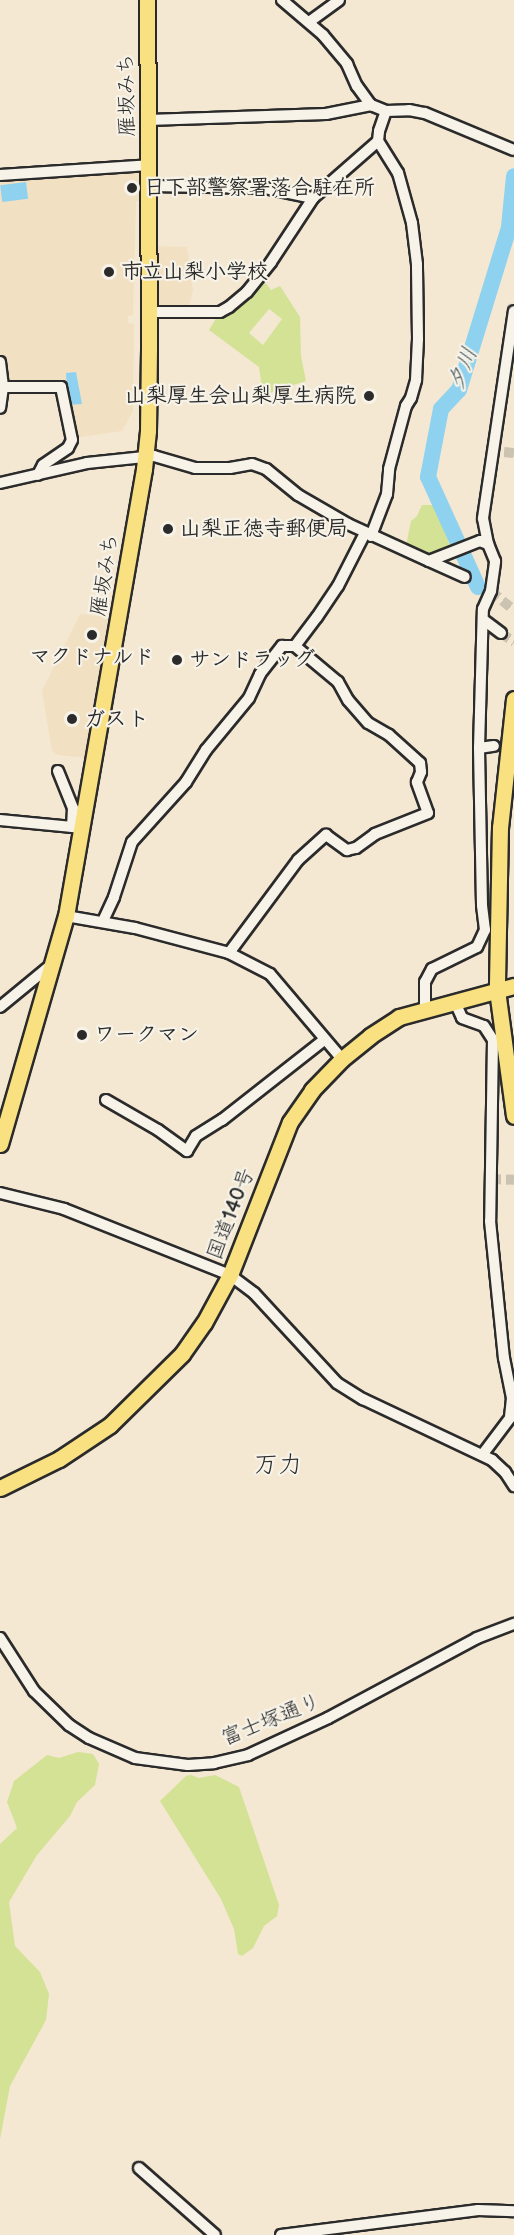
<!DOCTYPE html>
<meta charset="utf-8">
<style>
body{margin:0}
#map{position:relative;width:514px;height:2235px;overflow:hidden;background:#f4e8d2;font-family:"Balsamiq Sans","Klee One",sans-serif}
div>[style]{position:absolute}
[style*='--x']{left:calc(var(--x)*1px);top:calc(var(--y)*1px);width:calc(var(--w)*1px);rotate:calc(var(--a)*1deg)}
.built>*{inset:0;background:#f2e0c3}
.green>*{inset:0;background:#d3e295}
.water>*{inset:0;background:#8ed2f0;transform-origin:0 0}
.river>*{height:16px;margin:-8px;padding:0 8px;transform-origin:8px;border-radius:8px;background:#8ed2f0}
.minor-tunnel>*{height:10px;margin-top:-5px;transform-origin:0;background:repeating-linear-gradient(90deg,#ccc2b1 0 10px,transparent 0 15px)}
.roads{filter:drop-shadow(2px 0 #2b2b2b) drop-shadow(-2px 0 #2b2b2b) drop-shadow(0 2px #2b2b2b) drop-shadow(0 -2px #2b2b2b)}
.minor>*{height:10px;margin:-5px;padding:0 5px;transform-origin:5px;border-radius:5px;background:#f7f3e8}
.highway>*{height:15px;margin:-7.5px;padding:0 7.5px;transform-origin:7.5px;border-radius:7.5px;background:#f9e181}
.dots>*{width:16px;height:16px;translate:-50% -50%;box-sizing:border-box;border:3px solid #f7f3e8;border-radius:50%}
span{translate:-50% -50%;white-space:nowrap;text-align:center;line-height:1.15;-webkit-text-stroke:4.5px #f7f3e8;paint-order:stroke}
.street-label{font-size:21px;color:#2b2b2b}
.poi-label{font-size:21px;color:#2b2b2b;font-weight:700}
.left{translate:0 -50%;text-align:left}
.right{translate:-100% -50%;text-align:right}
.water-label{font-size:22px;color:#44555c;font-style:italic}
.quarter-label{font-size:24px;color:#2b2b2b}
</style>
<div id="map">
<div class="built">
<i style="clip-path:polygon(149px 165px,149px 195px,136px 202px,133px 315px,128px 316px,128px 323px,134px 324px,133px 411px,122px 431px,73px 438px,64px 387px,3px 387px,0 362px,0 180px)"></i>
<i style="clip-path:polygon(149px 246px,187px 247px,193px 291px,188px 310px,148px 312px)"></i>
<i style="clip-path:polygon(80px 614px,119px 618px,94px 759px,58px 755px,52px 751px,42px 691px)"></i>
</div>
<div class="green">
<i style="clip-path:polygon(evenodd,260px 276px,271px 290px,280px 286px,300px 317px,301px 356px,306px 381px,263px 395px,259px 367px,209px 330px,220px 312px,260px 276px,269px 309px,282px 319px,263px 345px,249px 333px,269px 309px)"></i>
<i style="clip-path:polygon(422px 505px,434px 505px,452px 551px,429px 561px,405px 551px,411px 521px,417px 516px)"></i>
<i style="clip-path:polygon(78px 1752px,93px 1754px,99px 1764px,95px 1785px,77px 1802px,70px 1816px,37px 1855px,9px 1902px,15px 1946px,40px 1972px,49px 1994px,46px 2020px,10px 2086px,0 2139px,0 1844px,17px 1828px,7px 1802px,14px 1781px,47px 1755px,59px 1758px)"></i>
<i style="clip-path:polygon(191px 1775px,199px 1778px,215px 1775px,239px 1787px,279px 1905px,277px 1916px,264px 1926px,253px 1948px,242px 1956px,238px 1954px,234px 1929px,221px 1899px,160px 1801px,186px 1776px)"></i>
</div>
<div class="water">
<i style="left:26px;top:182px;width:17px;height:26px;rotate:83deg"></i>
<i style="clip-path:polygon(76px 372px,82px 404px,68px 405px,66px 373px)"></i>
</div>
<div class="river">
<i style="--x:478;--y:587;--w:121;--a:-114.4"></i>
<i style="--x:428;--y:477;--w:69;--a:-79.2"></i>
<i style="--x:441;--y:409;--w:26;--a:-47"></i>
<i style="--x:459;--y:390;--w:170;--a:-72.9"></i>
<i style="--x:509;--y:227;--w:51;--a:-84.4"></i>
</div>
<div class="minor-tunnel">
<i style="--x:504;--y:452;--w:10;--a:6"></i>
<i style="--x:491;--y:591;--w:30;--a:40"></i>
<i style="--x:501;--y:633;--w:16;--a:35"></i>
<i style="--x:491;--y:1179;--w:23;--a:2"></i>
</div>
<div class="roads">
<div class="minor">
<i style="--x:282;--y:0;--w:54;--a:40.5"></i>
<i style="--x:323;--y:35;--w:38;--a:50"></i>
<i style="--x:347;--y:64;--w:24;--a:66"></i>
<i style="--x:357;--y:86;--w:24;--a:54"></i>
<i style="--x:371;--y:105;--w:16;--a:22"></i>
<i style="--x:386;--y:111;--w:23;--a:-2"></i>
<i style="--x:409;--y:110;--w:16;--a:11"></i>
<i style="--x:425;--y:113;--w:96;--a:22.6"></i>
<i style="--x:309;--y:22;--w:37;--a:-36"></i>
<i style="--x:148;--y:120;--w:178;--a:-1.9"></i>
<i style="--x:326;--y:114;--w:46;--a:-11.3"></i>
<i style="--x:0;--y:175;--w:149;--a:-3.8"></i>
<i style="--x:150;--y:186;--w:115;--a:1"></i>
<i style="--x:265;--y:188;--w:49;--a:11.8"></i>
<i style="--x:148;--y:312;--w:72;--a:0"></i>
<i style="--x:220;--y:312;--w:10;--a:-29"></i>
<i style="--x:229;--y:307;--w:23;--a:-40"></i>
<i style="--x:247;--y:292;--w:38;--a:-51"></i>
<i style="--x:271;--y:262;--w:77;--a:-56.7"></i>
<i style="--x:313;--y:198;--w:86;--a:-41.2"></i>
<i style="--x:0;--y:362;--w:25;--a:83"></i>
<i style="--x:3;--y:387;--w:21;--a:98"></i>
<i style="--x:3;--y:387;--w:58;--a:0"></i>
<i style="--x:61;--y:387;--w:54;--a:78.3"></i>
<i style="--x:72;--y:440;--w:9;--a:117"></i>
<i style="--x:68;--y:448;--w:30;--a:146"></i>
<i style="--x:43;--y:465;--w:11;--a:117"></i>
<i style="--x:0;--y:483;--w:89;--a:-12.9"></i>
<i style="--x:87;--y:463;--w:67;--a:-6"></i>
<i style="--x:154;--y:456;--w:43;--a:16.3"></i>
<i style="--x:195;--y:468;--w:35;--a:0"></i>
<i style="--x:230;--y:468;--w:22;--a:-10"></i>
<i style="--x:252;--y:464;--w:15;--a:20"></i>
<i style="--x:266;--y:469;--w:41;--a:39.1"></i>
<i style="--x:298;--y:495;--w:58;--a:30.1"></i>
<i style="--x:348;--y:524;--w:89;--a:24.6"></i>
<i style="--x:429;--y:561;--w:55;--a:-21.4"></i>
<i style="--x:480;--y:541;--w:9;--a:21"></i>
<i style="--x:371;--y:536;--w:45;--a:-69.1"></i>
<i style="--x:387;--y:494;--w:25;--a:-85"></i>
<i style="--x:389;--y:469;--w:65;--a:-74.9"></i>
<i style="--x:406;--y:406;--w:9;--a:-58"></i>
<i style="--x:411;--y:398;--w:19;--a:-74"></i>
<i style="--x:416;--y:380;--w:41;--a:-87.2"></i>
<i style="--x:418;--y:339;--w:75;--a:-90.8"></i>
<i style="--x:417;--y:264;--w:41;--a:-97"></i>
<i style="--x:412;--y:223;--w:52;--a:-105.6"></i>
<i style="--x:398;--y:173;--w:38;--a:-122"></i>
<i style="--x:378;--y:141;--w:10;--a:-84"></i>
<i style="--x:379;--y:131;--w:21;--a:-71"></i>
<i style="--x:429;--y:561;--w:39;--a:24"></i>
<i style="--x:485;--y:621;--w:20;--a:37"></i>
<i style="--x:479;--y:748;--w:15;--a:-8"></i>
<i style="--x:58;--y:771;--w:40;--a:68"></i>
<i style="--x:73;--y:808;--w:19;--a:93"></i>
<i style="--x:0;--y:820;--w:83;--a:5.5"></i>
<i style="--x:66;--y:916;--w:70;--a:9.9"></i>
<i style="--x:135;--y:928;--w:97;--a:14.9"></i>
<i style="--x:229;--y:953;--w:46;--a:27.1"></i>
<i style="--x:270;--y:974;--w:111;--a:49.7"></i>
<i style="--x:103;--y:921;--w:26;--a:-65"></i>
<i style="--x:114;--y:897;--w:58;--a:-71.9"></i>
<i style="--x:132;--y:842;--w:81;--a:-48"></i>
<i style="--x:186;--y:782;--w:38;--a:-58"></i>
<i style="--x:206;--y:750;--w:67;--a:-50.4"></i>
<i style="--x:249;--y:698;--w:26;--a:-65"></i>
<i style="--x:260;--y:674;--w:36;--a:-52"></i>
<i style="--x:282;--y:646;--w:13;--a:0"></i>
<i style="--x:295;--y:646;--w:36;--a:-53"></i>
<i style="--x:317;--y:617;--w:37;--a:-56"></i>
<i style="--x:338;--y:586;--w:59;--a:-63"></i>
<i style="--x:229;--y:953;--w:116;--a:-53.4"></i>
<i style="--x:298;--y:860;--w:38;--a:-42"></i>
<i style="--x:326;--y:835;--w:26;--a:36"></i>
<i style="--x:347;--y:850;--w:9;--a:-13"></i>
<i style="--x:356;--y:848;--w:24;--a:-36"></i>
<i style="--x:375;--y:834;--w:57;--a:-21.6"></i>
<i style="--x:428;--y:813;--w:33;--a:-110"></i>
<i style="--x:417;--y:782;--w:11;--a:-68"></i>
<i style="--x:421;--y:772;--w:9;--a:-96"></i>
<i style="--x:420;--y:763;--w:42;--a:-137.9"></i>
<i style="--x:389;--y:735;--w:24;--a:-150"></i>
<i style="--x:368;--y:723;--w:30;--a:-131"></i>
<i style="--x:348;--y:700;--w:21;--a:-119"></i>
<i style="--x:338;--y:682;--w:56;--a:-140.1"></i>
<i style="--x:455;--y:1002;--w:17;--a:66"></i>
<i style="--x:462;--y:1018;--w:23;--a:20"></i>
<i style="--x:484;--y:1026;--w:17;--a:57"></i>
<i style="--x:493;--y:1040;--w:181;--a:90.9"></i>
<i style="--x:490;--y:1221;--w:138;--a:84.2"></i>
<i style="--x:504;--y:1358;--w:41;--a:78.7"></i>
<i style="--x:512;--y:1398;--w:20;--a:96"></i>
<i style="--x:510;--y:1418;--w:46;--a:127.1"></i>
<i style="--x:0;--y:1007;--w:66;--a:-39.5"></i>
<i style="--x:425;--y:1011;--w:29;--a:-90"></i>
<i style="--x:425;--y:982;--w:15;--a:-62"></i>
<i style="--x:432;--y:969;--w:50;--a:-26.1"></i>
<i style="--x:477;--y:947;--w:19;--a:-65"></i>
<i style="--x:485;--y:930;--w:25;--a:-97"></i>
<i style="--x:482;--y:905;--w:157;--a:-91.1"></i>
<i style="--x:479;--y:748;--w:139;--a:-88.4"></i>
<i style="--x:483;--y:609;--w:20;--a:-66"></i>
<i style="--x:491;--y:591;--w:30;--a:-82"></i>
<i style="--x:495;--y:561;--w:18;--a:-112"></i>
<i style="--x:488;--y:544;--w:26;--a:-101"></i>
<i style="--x:483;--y:518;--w:209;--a:-81.5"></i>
<i style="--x:106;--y:1100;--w:60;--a:30"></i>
<i style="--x:158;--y:1130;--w:36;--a:36"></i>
<i style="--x:187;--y:1151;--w:17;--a:-59"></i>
<i style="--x:196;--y:1136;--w:31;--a:-32"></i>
<i style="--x:222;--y:1120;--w:130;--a:-38.1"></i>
<i style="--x:0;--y:1193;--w:66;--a:14"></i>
<i style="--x:64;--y:1209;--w:179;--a:21.7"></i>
<i style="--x:230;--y:1275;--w:30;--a:37"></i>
<i style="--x:254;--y:1293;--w:122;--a:47.3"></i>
<i style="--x:337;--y:1383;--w:31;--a:32"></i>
<i style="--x:363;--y:1399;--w:143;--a:25.3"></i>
<i style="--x:492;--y:1460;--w:18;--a:43"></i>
<i style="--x:505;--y:1472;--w:17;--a:57"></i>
<i style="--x:0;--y:1638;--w:63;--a:57.3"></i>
<i style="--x:34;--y:1691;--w:49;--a:44.2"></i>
<i style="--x:69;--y:1725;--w:24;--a:33"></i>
<i style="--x:89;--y:1738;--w:50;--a:23.5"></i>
<i style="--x:135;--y:1758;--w:53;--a:7.5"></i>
<i style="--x:188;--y:1765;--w:26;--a:-4"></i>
<i style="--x:214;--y:1763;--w:35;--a:-13"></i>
<i style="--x:248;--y:1755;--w:88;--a:-24.8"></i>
<i style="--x:328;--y:1718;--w:169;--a:-28.2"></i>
<i style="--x:477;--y:1638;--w:40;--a:-21"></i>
<i style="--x:139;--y:2168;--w:101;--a:41.4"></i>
<i style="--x:281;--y:2235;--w:199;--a:-7.2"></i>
<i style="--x:478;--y:2210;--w:36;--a:2"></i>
</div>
<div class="highway">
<i style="--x:514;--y:699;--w:129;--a:96.2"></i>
<i style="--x:500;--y:827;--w:163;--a:91.1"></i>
<i style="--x:497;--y:990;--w:127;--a:82.3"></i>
<i style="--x:0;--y:1144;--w:237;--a:-73.9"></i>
<i style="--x:66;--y:916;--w:454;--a:-80.1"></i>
<i style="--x:144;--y:469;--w:38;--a:-84"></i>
<i style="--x:148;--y:431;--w:83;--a:-89.3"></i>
<i style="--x:149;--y:348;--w:348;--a:-90.3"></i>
<i style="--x:0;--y:1488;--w:66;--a:-26.2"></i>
<i style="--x:59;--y:1459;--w:61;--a:-33.7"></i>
<i style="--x:110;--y:1425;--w:101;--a:-44.6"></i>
<i style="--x:182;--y:1354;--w:38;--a:-55"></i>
<i style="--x:204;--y:1323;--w:55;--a:-61.6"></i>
<i style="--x:230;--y:1275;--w:164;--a:-68.6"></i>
<i style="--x:290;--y:1122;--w:39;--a:-55"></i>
<i style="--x:312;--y:1090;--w:43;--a:-45.9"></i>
<i style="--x:342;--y:1059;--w:36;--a:-39"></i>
<i style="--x:370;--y:1036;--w:35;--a:-33"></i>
<i style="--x:399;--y:1017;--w:119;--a:-15.1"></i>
</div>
</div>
<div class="dots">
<i style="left:132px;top:188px;background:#2b2b2b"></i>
<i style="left:109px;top:272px;background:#2b2b2b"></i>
<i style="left:369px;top:396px;background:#2b2b2b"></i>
<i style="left:168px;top:529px;background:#2b2b2b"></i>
<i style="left:92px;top:635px;background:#2b2b2b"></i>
<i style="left:177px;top:660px;background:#2b2b2b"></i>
<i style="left:72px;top:719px;background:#2b2b2b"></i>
<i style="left:82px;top:1035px;background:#2b2b2b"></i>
</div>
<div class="street-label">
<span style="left:127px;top:95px;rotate:-91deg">雁坂みち</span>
<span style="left:105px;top:575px;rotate:-81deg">雁坂みち</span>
<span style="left:231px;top:1214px;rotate:-69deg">国道140号</span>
<span style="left:271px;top:1720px;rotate:-22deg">富士塚通り</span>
</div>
<div class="poi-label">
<span class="left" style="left:144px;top:188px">日下部警察署落合駐在所</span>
<span class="left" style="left:121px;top:272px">市立山梨小学校</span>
<span class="right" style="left:356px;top:396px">山梨厚生会山梨厚生病院</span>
<span class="left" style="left:180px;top:529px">山梨正徳寺郵便局</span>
<span style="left:92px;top:657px">マクドナルド</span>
<span class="left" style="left:189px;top:660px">サンドラッグ</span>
<span class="left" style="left:84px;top:719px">ガスト</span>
<span class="left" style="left:94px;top:1035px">ワークマン</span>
</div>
<div class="water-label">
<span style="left:463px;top:369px;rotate:-68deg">夕川</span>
</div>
<div class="quarter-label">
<span style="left:278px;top:1465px">万力</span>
</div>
</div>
